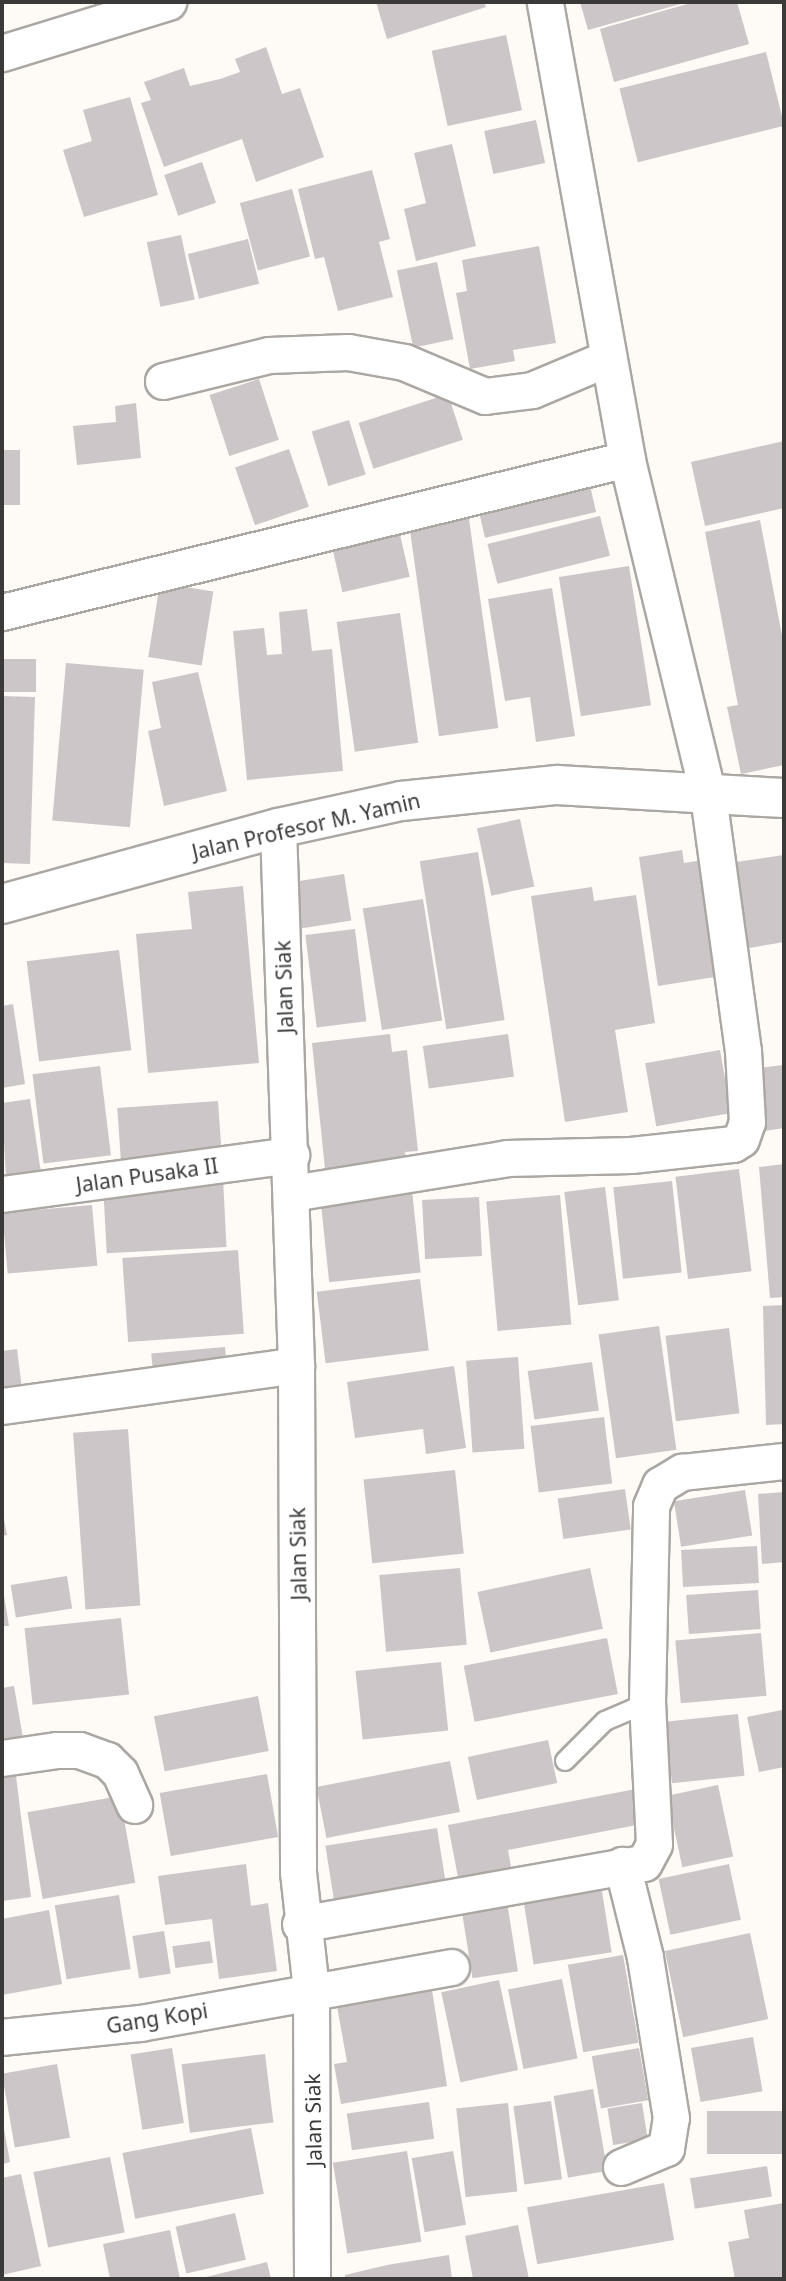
<!DOCTYPE html>
<style>
body{margin:0}
#map{position:relative;width:786px;height:2281px;overflow:hidden;background:#fefaf6;font-family:"Noto Sans",sans-serif}
div>[style]{position:absolute}
[style*='--x']{left:calc(var(--x)*1px);top:calc(var(--y)*1px);width:calc(var(--w)*1px);rotate:calc(var(--a)*1deg)}
.building>*{inset:0;background:#ccc6c8;transform-origin:0 0}
.roads{filter:drop-shadow(2px 0 #aba7a3) drop-shadow(-2px 0 #aba7a3) drop-shadow(0 2px #aba7a3) drop-shadow(0 -2px #aba7a3)}
.service>*{height:18px;margin:-9px;padding:0 9px;transform-origin:9px;border-radius:9px;background:#fff}
.minor>*{height:35px;margin:-17.5px;padding:0 17.5px;transform-origin:17.5px;border-radius:17.5px;background:#fff}
.tertiary>*{height:38px;margin:-19px;padding:0 19px;transform-origin:19px;border-radius:19px;background:#fff}
span{translate:-50% -50%;white-space:nowrap;text-align:center;line-height:1.15;-webkit-text-stroke:6px #fff;paint-order:stroke}
.street-label{font-size:21px;color:#3c3a39}
.frame{position:absolute;inset:0;border:4px solid #3c3a39;pointer-events:none}
</style>
<div id="map">
<div class="building">
<i style="clip-path:polygon(376px 2px,484px 2px,486px 7px,387px 39px)"></i>
<i style="clip-path:polygon(580px 2px,684px 2px,684px 3px,588px 30px)"></i>
<i style="clip-path:polygon(694px 2px,737px 2px,749px 44px,614px 82px,600px 29px)"></i>
<i style="left:506px;top:35px;width:77px;height:76px;rotate:78deg"></i>
<i style="clip-path:polygon(266px 47px,282px 94px,300px 88px,324px 157px,256px 182px,242px 139px,164px 167px,141px 103px,151px 100px,144px 82px,184px 68px,190px 86px,220px 79px,240px 72px,235px 59px)"></i>
<i style="left:766px;top:52px;width:76px;height:151px;rotate:76deg"></i>
<i style="clip-path:polygon(130px 97px,158px 195px,84px 217px,63px 150px,92px 141px,83px 110px)"></i>
<i style="left:536px;top:120px;width:44px;height:53px;rotate:78deg"></i>
<i style="clip-path:polygon(452px 144px,476px 246px,416px 261px,404px 209px,426px 203px,414px 153px)"></i>
<i style="left:202px;top:162px;width:43px;height:40px;rotate:71deg"></i>
<i style="clip-path:polygon(372px 170px,390px 239px,379px 242px,393px 297px,338px 311px,324px 257px,315px 259px,298px 189px)"></i>
<i style="left:292px;top:189px;width:70px;height:54px;rotate:75deg"></i>
<i style="left:181px;top:235px;width:66px;height:35px;rotate:78deg"></i>
<i style="left:248px;top:239px;width:46px;height:62px;rotate:76deg"></i>
<i style="clip-path:polygon(539px 246px,556px 343px,513px 350px,515px 361px,470px 369px,456px 293px,467px 291px,462px 260px)"></i>
<i style="left:437px;top:262px;width:79px;height:41px;rotate:78deg"></i>
<i style="left:259px;top:379px;width:64px;height:52px;rotate:72deg"></i>
<i style="left:448px;top:394px;width:48px;height:94px;rotate:72deg"></i>
<i style="clip-path:polygon(136px 403px,141px 458px,77px 465px,73px 426px,116px 422px,115px 406px)"></i>
<i style="left:349px;top:420px;width:57px;height:39px;rotate:73deg"></i>
<i style="clip-path:polygon(784px 441px,784px 508px,705px 526px,691px 462px)"></i>
<i style="left:289px;top:449px;width:61px;height:57px;rotate:71deg"></i>
<i style="left:2px;top:450px;width:18px;height:55px"></i>
<i style="left:588px;top:477px;width:36px;height:114px;rotate:77deg"></i>
<i style="left:468px;top:512px;width:218px;height:60px;rotate:82deg"></i>
<i style="left:600px;top:516px;width:41px;height:116px;rotate:76deg"></i>
<i style="clip-path:polygon(760px 520px,784px 646px,784px 765px,741px 774px,727px 707px,738px 705px,705px 532px)"></i>
<i style="left:398px;top:526px;width:52px;height:69px;rotate:77deg"></i>
<i style="left:629px;top:566px;width:141px;height:71px;rotate:81deg"></i>
<i style="left:160px;top:583px;width:54px;height:75px;rotate:9deg"></i>
<i style="clip-path:polygon(552px 588px,575px 736px,536px 742px,530px 697px,505px 701px,488px 599px)"></i>
<i style="clip-path:polygon(307px 609px,312px 651px,332px 649px,343px 771px,247px 780px,233px 631px,264px 628px,267px 655px,282px 654px,279px 612px)"></i>
<i style="left:400px;top:613px;width:131px;height:64px;rotate:82deg"></i>
<i style="left:2px;top:659px;width:34px;height:33px"></i>
<i style="left:66px;top:663px;width:78px;height:158px;rotate:5deg"></i>
<i style="clip-path:polygon(198px 672px,227px 791px,164px 806px,148px 731px,161px 728px,152px 682px)"></i>
<i style="clip-path:polygon(2px 696px,35px 697px,30px 864px,2px 863px)"></i>
<i style="left:520px;top:819px;width:69px;height:44px;rotate:78deg"></i>
<i style="clip-path:polygon(682px 850px,684px 863px,703px 860px,721px 976px,658px 986px,639px 857px)"></i>
<i style="left:478px;top:852px;width:170px;height:59px;rotate:81deg"></i>
<i style="clip-path:polygon(784px 855px,784px 942px,749px 948px,736px 862px)"></i>
<i style="left:344px;top:874px;width:47px;height:50px;rotate:81deg"></i>
<i style="clip-path:polygon(243px 886px,259px 1063px,148px 1073px,136px 934px,192px 929px,188px 892px)"></i>
<i style="clip-path:polygon(592px 887px,594px 901px,636px 895px,655px 1023px,615px 1030px,628px 1112px,565px 1122px,531px 896px)"></i>
<i style="left:423px;top:899px;width:123px;height:61px;rotate:81deg"></i>
<i style="left:355px;top:929px;width:93px;height:50px;rotate:83deg"></i>
<i style="left:119px;top:950px;width:101px;height:93px;rotate:83deg"></i>
<i style="clip-path:polygon(13px 1004px,25px 1084px,2px 1088px,2px 1006px)"></i>
<i style="clip-path:polygon(390px 1034px,392px 1052px,407px 1050px,418px 1151px,405px 1152px,406px 1160px,325px 1169px,312px 1043px)"></i>
<i style="left:508px;top:1034px;width:43px;height:86px;rotate:82deg"></i>
<i style="left:720px;top:1050px;width:64px;height:76px;rotate:80deg"></i>
<i style="clip-path:polygon(784px 1065px,784px 1128px,765px 1131px,757px 1068px)"></i>
<i style="left:100px;top:1066px;width:90px;height:68px;rotate:83deg"></i>
<i style="clip-path:polygon(30px 1099px,41px 1173px,6px 1179px,2px 1103px)"></i>
<i style="left:218px;top:1101px;width:58px;height:101px;rotate:86deg"></i>
<i style="clip-path:polygon(784px 1164px,784px 1297px,770px 1298px,759px 1167px)"></i>
<i style="left:739px;top:1169px;width:103px;height:64px;rotate:83deg"></i>
<i style="left:223px;top:1179px;width:68px;height:120px;rotate:87deg"></i>
<i style="left:672px;top:1181px;width:92px;height:59px;rotate:84deg"></i>
<i style="left:605px;top:1187px;width:114px;height:41px;rotate:83deg"></i>
<i style="left:412px;top:1190px;width:83px;height:92px;rotate:84deg"></i>
<i style="left:560px;top:1195px;width:130px;height:74px;rotate:85deg"></i>
<i style="left:479px;top:1197px;width:59px;height:57px;rotate:87deg"></i>
<i style="left:92px;top:1205px;width:61px;height:90px;rotate:85deg"></i>
<i style="left:238px;top:1250px;width:84px;height:116px;rotate:86deg"></i>
<i style="left:420px;top:1279px;width:72px;height:104px;rotate:83deg"></i>
<i style="clip-path:polygon(784px 1305px,784px 1424px,766px 1425px,763px 1306px)"></i>
<i style="left:659px;top:1326px;width:125px;height:61px;rotate:82deg"></i>
<i style="left:729px;top:1328px;width:86px;height:64px;rotate:83deg"></i>
<i style="left:225px;top:1347px;width:24px;height:74px;rotate:85deg"></i>
<i style="clip-path:polygon(17px 1349px,23px 1397px,2px 1400px,2px 1351px)"></i>
<i style="left:518px;top:1357px;width:92px;height:52px;rotate:86deg"></i>
<i style="left:592px;top:1362px;width:49px;height:65px;rotate:82deg"></i>
<i style="clip-path:polygon(454px 1366px,466px 1448px,426px 1454px,423px 1429px,355px 1438px,347px 1382px)"></i>
<i style="left:604px;top:1417px;width:67px;height:74px;rotate:83deg"></i>
<i style="left:128px;top:1429px;width:177px;height:55px;rotate:86deg"></i>
<i style="left:455px;top:1470px;width:84px;height:92px;rotate:84deg"></i>
<i style="left:625px;top:1489px;width:41px;height:68px;rotate:82deg"></i>
<i style="left:745px;top:1490px;width:46px;height:72px;rotate:81deg"></i>
<i style="clip-path:polygon(784px 1492px,784px 1562px,762px 1564px,758px 1494px)"></i>
<i style="clip-path:polygon(2px 1509px,7px 1535px,2px 1536px)"></i>
<i style="left:757px;top:1546px;width:37px;height:76px;rotate:87deg"></i>
<i style="left:460px;top:1568px;width:77px;height:81px;rotate:85deg"></i>
<i style="left:590px;top:1568px;width:62px;height:115px;rotate:78deg"></i>
<i style="left:67px;top:1576px;width:33px;height:57px;rotate:81deg"></i>
<i style="clip-path:polygon(2px 1583px,9px 1626px,2px 1626px)"></i>
<i style="left:758px;top:1590px;width:39px;height:72px;rotate:86deg"></i>
<i style="left:121px;top:1618px;width:77px;height:97px;rotate:84deg"></i>
<i style="left:761px;top:1633px;width:63px;height:86px;rotate:85deg"></i>
<i style="left:607px;top:1638px;width:57px;height:146px;rotate:79deg"></i>
<i style="left:441px;top:1662px;width:69px;height:86px;rotate:84deg"></i>
<i style="clip-path:polygon(14px 1686px,24px 1744px,2px 1747px,2px 1688px)"></i>
<i style="left:258px;top:1696px;width:56px;height:106px;rotate:79deg"></i>
<i style="clip-path:polygon(782px 1710px,784px 1767px,759px 1772px,747px 1717px)"></i>
<i style="left:738px;top:1714px;width:62px;height:73px;rotate:84deg"></i>
<i style="left:548px;top:1740px;width:44px;height:82px;rotate:78deg"></i>
<i style="left:450px;top:1761px;width:52px;height:136px;rotate:79deg"></i>
<i style="left:267px;top:1774px;width:64px;height:109px;rotate:80deg"></i>
<i style="clip-path:polygon(16px 1776px,31px 1897px,2px 1901px,2px 1778px)"></i>
<i style="left:718px;top:1785px;width:73px;height:52px;rotate:78deg"></i>
<i style="clip-path:polygon(641px 1788px,647px 1823px,508px 1850px,513px 1878px,460px 1888px,448px 1825px)"></i>
<i style="left:120px;top:1796px;width:88px;height:94px;rotate:80deg"></i>
<i style="left:437px;top:1828px;width:62px;height:113px;rotate:81deg"></i>
<i style="clip-path:polygon(246px 1864px,251px 1906px,268px 1903px,277px 1971px,219px 1979px,212px 1919px,165px 1925px,158px 1876px)"></i>
<i style="left:729px;top:1864px;width:57px;height:72px;rotate:78deg"></i>
<i style="left:601px;top:1885px;width:68px;height:79px;rotate:81deg"></i>
<i style="left:119px;top:1895px;width:75px;height:65px;rotate:81deg"></i>
<i style="left:507px;top:1902px;width:70px;height:46px;rotate:81deg"></i>
<i style="clip-path:polygon(49px 1910px,62px 1984px,2px 1995px,2px 1919px)"></i>
<i style="left:164px;top:1931px;width:43px;height:32px;rotate:81deg"></i>
<i style="left:750px;top:1933px;width:88px;height:87px;rotate:78deg"></i>
<i style="left:210px;top:1941px;width:22px;height:38px;rotate:82deg"></i>
<i style="left:623px;top:1955px;width:89px;height:56px;rotate:80deg"></i>
<i style="left:562px;top:1979px;width:81px;height:55px;rotate:79deg"></i>
<i style="left:499px;top:1980px;width:92px;height:59px;rotate:78deg"></i>
<i style="clip-path:polygon(432px 1990px,447px 2086px,341px 2104px,334px 2064px,347px 2062px,337px 2006px)"></i>
<i style="left:753px;top:2037px;width:55px;height:63px;rotate:80deg"></i>
<i style="left:172px;top:2048px;width:76px;height:42px;rotate:81deg"></i>
<i style="left:639px;top:2048px;width:53px;height:48px;rotate:80deg"></i>
<i style="left:265px;top:2054px;width:69px;height:84px;rotate:83deg"></i>
<i style="left:57px;top:2064px;width:75px;height:56px;rotate:80deg"></i>
<i style="left:593px;top:2089px;width:83px;height:40px;rotate:80deg"></i>
<i style="left:551px;top:2101px;width:79px;height:38px;rotate:82deg"></i>
<i style="left:429px;top:2102px;width:37px;height:83px;rotate:82deg"></i>
<i style="left:508px;top:2103px;width:89px;height:52px;rotate:84deg"></i>
<i style="left:642px;top:2103px;width:37px;height:35px;rotate:81deg"></i>
<i style="left:784px;top:2111px;width:43px;height:77px;rotate:90deg"></i>
<i style="clip-path:polygon(3px 2123px,10px 2162px,2px 2164px,2px 2124px)"></i>
<i style="left:251px;top:2128px;width:67px;height:131px;rotate:79deg"></i>
<i style="left:407px;top:2151px;width:92px;height:75px;rotate:81deg"></i>
<i style="left:453px;top:2151px;width:75px;height:42px;rotate:80deg"></i>
<i style="left:110px;top:2157px;width:77px;height:78px;rotate:79deg"></i>
<i style="left:767px;top:2166px;width:31px;height:78px;rotate:81deg"></i>
<i style="clip-path:polygon(21px 2174px,41px 2266px,2px 2275px,2px 2178px)"></i>
<i style="left:664px;top:2183px;width:58px;height:139px;rotate:80deg"></i>
<i style="clip-path:polygon(784px 2203px,784px 2279px,735px 2279px,728px 2242px,749px 2238px,744px 2210px)"></i>
<i style="left:235px;top:2213px;width:48px;height:61px;rotate:77deg"></i>
<i style="clip-path:polygon(518px 2225px,529px 2279px,473px 2279px,465px 2236px)"></i>
<i style="clip-path:polygon(170px 2230px,180px 2279px,110px 2279px,103px 2244px)"></i>
<i style="clip-path:polygon(449px 2255px,452px 2279px,345px 2279px,345px 2275px,387px 2265px)"></i>
<i style="clip-path:polygon(267px 2262px,271px 2279px,202px 2279px,202px 2278px)"></i>
</div>
<div class="roads">
<div class="service">
<i style="--x:565;--y:1761;--w:57;--a:-45"></i>
<i style="--x:605;--y:1721;--w:46;--a:-23.2"></i>
</div>
<div class="minor">
<i style="--x:2;--y:53;--w:174;--a:-17.1"></i>
<i style="--x:163;--y:381;--w:109;--a:-13.8"></i>
<i style="--x:269;--y:355;--w:79;--a:-2.2"></i>
<i style="--x:348;--y:352;--w:57;--a:10.1"></i>
<i style="--x:404;--y:362;--w:88;--a:22.8"></i>
<i style="--x:485;--y:396;--w:47;--a:-7.3"></i>
<i style="--x:532;--y:390;--w:82;--a:-22.8"></i>
<i style="--x:2;--y:612;--w:643;--a:-13.76"></i>
<i style="--x:278;--y:828;--w:537;--a:88.08"></i>
<i style="--x:296;--y:1365;--w:507;--a:89.77"></i>
<i style="--x:298;--y:1872;--w:119;--a:83.7"></i>
<i style="--x:311;--y:1990;--w:289;--a:89.8"></i>
<i style="--x:292;--y:1193;--w:218;--a:-9.2"></i>
<i style="--x:507;--y:1158;--w:124;--a:-1.4"></i>
<i style="--x:631;--y:1155;--w:103;--a:-6.2"></i>
<i style="--x:733;--y:1144;--w:9;--a:-32"></i>
<i style="--x:741;--y:1139;--w:18;--a:-71"></i>
<i style="--x:747;--y:1122;--w:71;--a:-93.2"></i>
<i style="--x:743;--y:1051;--w:258;--a:-97.8"></i>
<i style="--x:708;--y:795;--w:346;--a:-103.6"></i>
<i style="--x:627;--y:459;--w:464;--a:-100.2"></i>
<i style="--x:2;--y:1194;--w:292;--a:-7.7"></i>
<i style="--x:2;--y:1406;--w:297;--a:-7.9"></i>
<i style="--x:2;--y:1758;--w:56;--a:-8.3"></i>
<i style="--x:57;--y:1750;--w:22;--a:0"></i>
<i style="--x:79;--y:1750;--w:30;--a:20"></i>
<i style="--x:107;--y:1760;--w:18;--a:45"></i>
<i style="--x:120;--y:1773;--w:35;--a:66"></i>
<i style="--x:300;--y:1924;--w:349;--a:-10.1"></i>
<i style="--x:644;--y:1863;--w:21;--a:-62"></i>
<i style="--x:654;--y:1844;--w:141;--a:-92.8"></i>
<i style="--x:647;--y:1703;--w:197;--a:-88.8"></i>
<i style="--x:651;--y:1506;--w:23;--a:-67"></i>
<i style="--x:660;--y:1485;--w:26;--a:-31"></i>
<i style="--x:682;--y:1472;--w:103;--a:-6.2"></i>
<i style="--x:2;--y:2037;--w:139;--a:-5.8"></i>
<i style="--x:140;--y:2023;--w:316;--a:-10.2"></i>
<i style="--x:621;--y:2167;--w:49;--a:-22.9"></i>
<i style="--x:666;--y:2148;--w:30;--a:-81"></i>
<i style="--x:671;--y:2118;--w:163;--a:-99.2"></i>
<i style="--x:645;--y:1957;--w:95;--a:-104"></i>
</div>
<div class="tertiary">
<i style="--x:2;--y:904;--w:286;--a:-15.4"></i>
<i style="--x:278;--y:828;--w:126;--a:-12.4"></i>
<i style="--x:401;--y:801;--w:157;--a:-5.9"></i>
<i style="--x:557;--y:785;--w:227;--a:3.3"></i>
</div>
</div>
<div class="street-label">
<span style="left:306px;top:826px;rotate:-13deg">Jalan Profesor M. Yamin</span>
<span style="left:284px;top:987px;rotate:-92deg">Jalan Siak</span>
<span style="left:147px;top:1175px;rotate:-8deg">Jalan Pusaka II</span>
<span style="left:298px;top:1554px;rotate:-91deg">Jalan Siak</span>
<span style="left:157px;top:2018px;rotate:-9deg">Gang Kopi</span>
<span style="left:313px;top:2120px;rotate:-91deg">Jalan Siak</span>
</div>
<div class="frame"></div>
</div>
